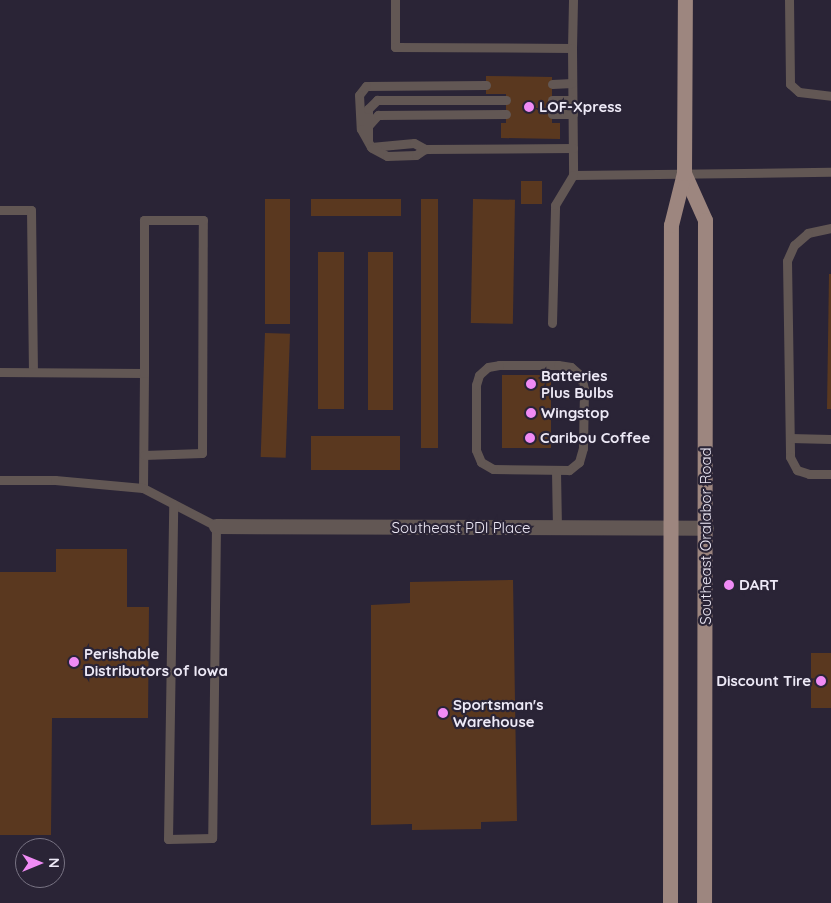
<!DOCTYPE html>
<style>
body{margin:0}
#map{position:relative;width:831px;height:903px;overflow:hidden;background:#2a2436;font-family:Quicksand,sans-serif}
div>[style]{position:absolute}
[style*='--x']{left:calc(var(--x)*1px);top:calc(var(--y)*1px);width:calc(var(--w)*1px);rotate:calc(var(--a)*1deg)}
.building>*{inset:0;background:#5a381f;transform-origin:0 0}
.service>*{height:9px;margin:-4.5px;padding:0 4.5px;transform-origin:4.5px;border-radius:4.5px;background:#625754}
.minor>*{height:15px;margin:-7.5px;padding:0 7.5px;transform-origin:7.5px;border-radius:7.5px;background:#625754}
.primary>*{height:15px;margin:-7.5px;padding:0 7.5px;transform-origin:7.5px;border-radius:7.5px;background:#9d867f}
.dots>*{width:14px;height:14px;translate:-50% -50%;box-sizing:border-box;border:2px solid #2a2436;border-radius:50%}
span{translate:-50% -50%;white-space:nowrap;text-align:center;line-height:1.15;-webkit-text-stroke:4.5px #2a2436;paint-order:stroke}
.poi-label{font-size:15px;color:#ede9f6;font-weight:700}
.left{translate:0 -50%;text-align:left}
.right{translate:-100% -50%;text-align:right}
.street-label{font-size:15px;color:#ede9f6}
.north{position:absolute;left:15px;top:838px;width:50px;height:50px;box-sizing:border-box;background:#2a2436;border:1px solid #787383;border-radius:50%;rotate:90deg;font-size:14px;font-weight:700;line-height:20px;text-align:center;color:#ede9f6}
.north::after{content:'';display:block;margin:auto;width:18px;height:22px;background:#f08bf5;clip-path:polygon(50% 0,100% 100%,50% 72%,0 100%)}
</style>
<div id="map">
<div class="building">
<i style="clip-path:polygon(486px 76px,552px 77px,552px 123px,560px 123px,560px 139px,501px 138px,501px 123px,506px 123px,506px 94px,486px 94px)"></i>
<i style="left:521px;top:181px;width:21px;height:23px"></i>
<i style="left:265px;top:199px;width:25px;height:125px"></i>
<i style="left:311px;top:199px;width:90px;height:17px"></i>
<i style="left:421px;top:199px;width:17px;height:249px"></i>
<i style="left:473px;top:199px;width:42px;height:124px;rotate:1deg"></i>
<i style="left:318px;top:252px;width:26px;height:157px"></i>
<i style="left:368px;top:252px;width:25px;height:158px"></i>
<i style="clip-path:polygon(829px 274px,831px 274px,831px 409px,827px 409px)"></i>
<i style="left:265px;top:333px;width:25px;height:124px;rotate:2deg"></i>
<i style="left:502px;top:375px;width:49px;height:73px"></i>
<i style="left:311px;top:436px;width:89px;height:34px"></i>
<i style="clip-path:polygon(56px 549px,127px 549px,127px 607px,149px 607px,148px 718px,52px 718px,51px 835px,0 835px,0 572px,56px 572px)"></i>
<i style="clip-path:polygon(513px 580px,517px 821px,481px 822px,481px 829px,412px 830px,412px 824px,371px 825px,371px 605px,410px 603px,410px 582px)"></i>
<i style="left:811px;top:653px;width:20px;height:55px"></i>
</div>
<div class="service">
<i style="--x:395;--y:0;--w:47;--a:90"></i>
<i style="--x:395;--y:47;--w:177;--a:0.3"></i>
<i style="--x:572;--y:48;--w:48;--a:-88.8"></i>
<i style="--x:789;--y:0;--w:84;--a:89.3"></i>
<i style="--x:790;--y:84;--w:12;--a:42"></i>
<i style="--x:799;--y:92;--w:32;--a:7"></i>
<i style="--x:572;--y:48;--w:127;--a:89.5"></i>
<i style="--x:573;--y:175;--w:258;--a:-0.7"></i>
<i style="--x:552;--y:84;--w:20;--a:-3"></i>
<i style="--x:486;--y:85;--w:120;--a:179.5"></i>
<i style="--x:366;--y:86;--w:11;--a:128"></i>
<i style="--x:359;--y:95;--w:34;--a:87"></i>
<i style="--x:361;--y:129;--w:21;--a:61"></i>
<i style="--x:371;--y:147;--w:43;--a:-5.3"></i>
<i style="--x:414;--y:143;--w:13;--a:29"></i>
<i style="--x:425;--y:149;--w:148;--a:-0.4"></i>
<i style="--x:552;--y:100;--w:20;--a:0"></i>
<i style="--x:552;--y:114;--w:21;--a:0"></i>
<i style="--x:368;--y:126;--w:15;--a:-48"></i>
<i style="--x:378;--y:115;--w:128;--a:-0.4"></i>
<i style="--x:368;--y:140;--w:31;--a:-90"></i>
<i style="--x:368;--y:109;--w:13;--a:-45"></i>
<i style="--x:377;--y:100;--w:129;--a:0"></i>
<i style="--x:372;--y:148;--w:17;--a:28"></i>
<i style="--x:387;--y:156;--w:29;--a:-2"></i>
<i style="--x:416;--y:155;--w:11;--a:-34"></i>
<i style="--x:0;--y:210;--w:31;--a:0"></i>
<i style="--x:31;--y:210;--w:161;--a:89.3"></i>
<i style="--x:831;--y:228;--w:24;--a:168"></i>
<i style="--x:808;--y:233;--w:18;--a:139"></i>
<i style="--x:794;--y:245;--w:17;--a:114"></i>
<i style="--x:787;--y:261;--w:196;--a:89.1"></i>
<i style="--x:790;--y:457;--w:15;--a:62"></i>
<i style="--x:797;--y:470;--w:13;--a:18"></i>
<i style="--x:809;--y:474;--w:22;--a:0"></i>
<i style="--x:552;--y:323;--w:118;--a:-88.5"></i>
<i style="--x:555;--y:205;--w:35;--a:-59"></i>
<i style="--x:499;--y:365;--w:59;--a:0"></i>
<i style="--x:558;--y:365;--w:13;--a:9"></i>
<i style="--x:571;--y:367;--w:13;--a:42"></i>
<i style="--x:581;--y:376;--w:13;--a:77"></i>
<i style="--x:584;--y:389;--w:59;--a:91"></i>
<i style="--x:583;--y:448;--w:15;--a:106"></i>
<i style="--x:579;--y:462;--w:13;--a:141"></i>
<i style="--x:569;--y:470;--w:76;--a:-179.2"></i>
<i style="--x:493;--y:469;--w:14;--a:-150"></i>
<i style="--x:481;--y:462;--w:13;--a:-113"></i>
<i style="--x:476;--y:450;--w:65;--a:-90"></i>
<i style="--x:476;--y:385;--w:10;--a:-73"></i>
<i style="--x:479;--y:375;--w:12;--a:-42"></i>
<i style="--x:488;--y:367;--w:11;--a:-10"></i>
<i style="--x:0;--y:372;--w:144;--a:0.4"></i>
<i style="--x:144;--y:373;--w:115;--a:90.5"></i>
<i style="--x:143;--y:488;--w:82;--a:27.5"></i>
<i style="--x:216;--y:526;--w:312;--a:90.7"></i>
<i style="--x:212;--y:838;--w:44;--a:178.7"></i>
<i style="--x:168;--y:839;--w:335;--a:-89.1"></i>
<i style="--x:790;--y:438;--w:41;--a:1.4"></i>
<i style="--x:144;--y:455;--w:58;--a:-2"></i>
<i style="--x:202;--y:453;--w:233;--a:-89.8"></i>
<i style="--x:203;--y:220;--w:59;--a:180"></i>
<i style="--x:144;--y:220;--w:153;--a:90"></i>
<i style="--x:556;--y:471;--w:57;--a:89"></i>
<i style="--x:0;--y:480;--w:55;--a:0"></i>
<i style="--x:55;--y:480;--w:88;--a:5.2"></i>
</div>
<div class="minor">
<i style="--x:216;--y:526;--w:490;--a:0.2"></i>
</div>
<div class="primary">
<i style="--x:684;--y:173;--w:51;--a:65.9"></i>
<i style="--x:705;--y:220;--w:683;--a:90.08"></i>
<i style="--x:670;--y:903;--w:678;--a:-89.92"></i>
<i style="--x:671;--y:225;--w:54;--a:-76"></i>
<i style="--x:684;--y:173;--w:173;--a:-89.7"></i>
</div>
<div class="dots">
<i style="left:529px;top:107px;background:#f08bf5"></i>
<i style="left:531px;top:384px;background:#f08bf5"></i>
<i style="left:531px;top:413px;background:#f08bf5"></i>
<i style="left:530px;top:438px;background:#f08bf5"></i>
<i style="left:729px;top:585px;background:#f08bf5"></i>
<i style="left:74px;top:662px;background:#f08bf5"></i>
<i style="left:821px;top:681px;background:#f08bf5"></i>
<i style="left:443px;top:713px;background:#f08bf5"></i>
</div>
<div class="poi-label">
<span class="left" style="left:539px;top:107px">LOF-Xpress</span>
<span class="left" style="left:541px;top:384px">Batteries<br>Plus Bulbs</span>
<span class="left" style="left:541px;top:413px">Wingstop</span>
<span class="left" style="left:540px;top:438px">Caribou Coffee</span>
<span class="left" style="left:739px;top:585px">DART</span>
<span class="left" style="left:84px;top:662px">Perishable<br>Distributors of Iowa</span>
<span class="right" style="left:811px;top:681px">Discount Tire</span>
<span class="left" style="left:453px;top:713px">Sportsman's<br>Warehouse</span>
</div>
<div class="street-label">
<span style="left:461px;top:528px">Southeast PDI Place</span>
<span style="left:706px;top:536px;rotate:-90deg">Southeast Oralabor Road</span>
</div>
<div class="north">N</div>
</div>
